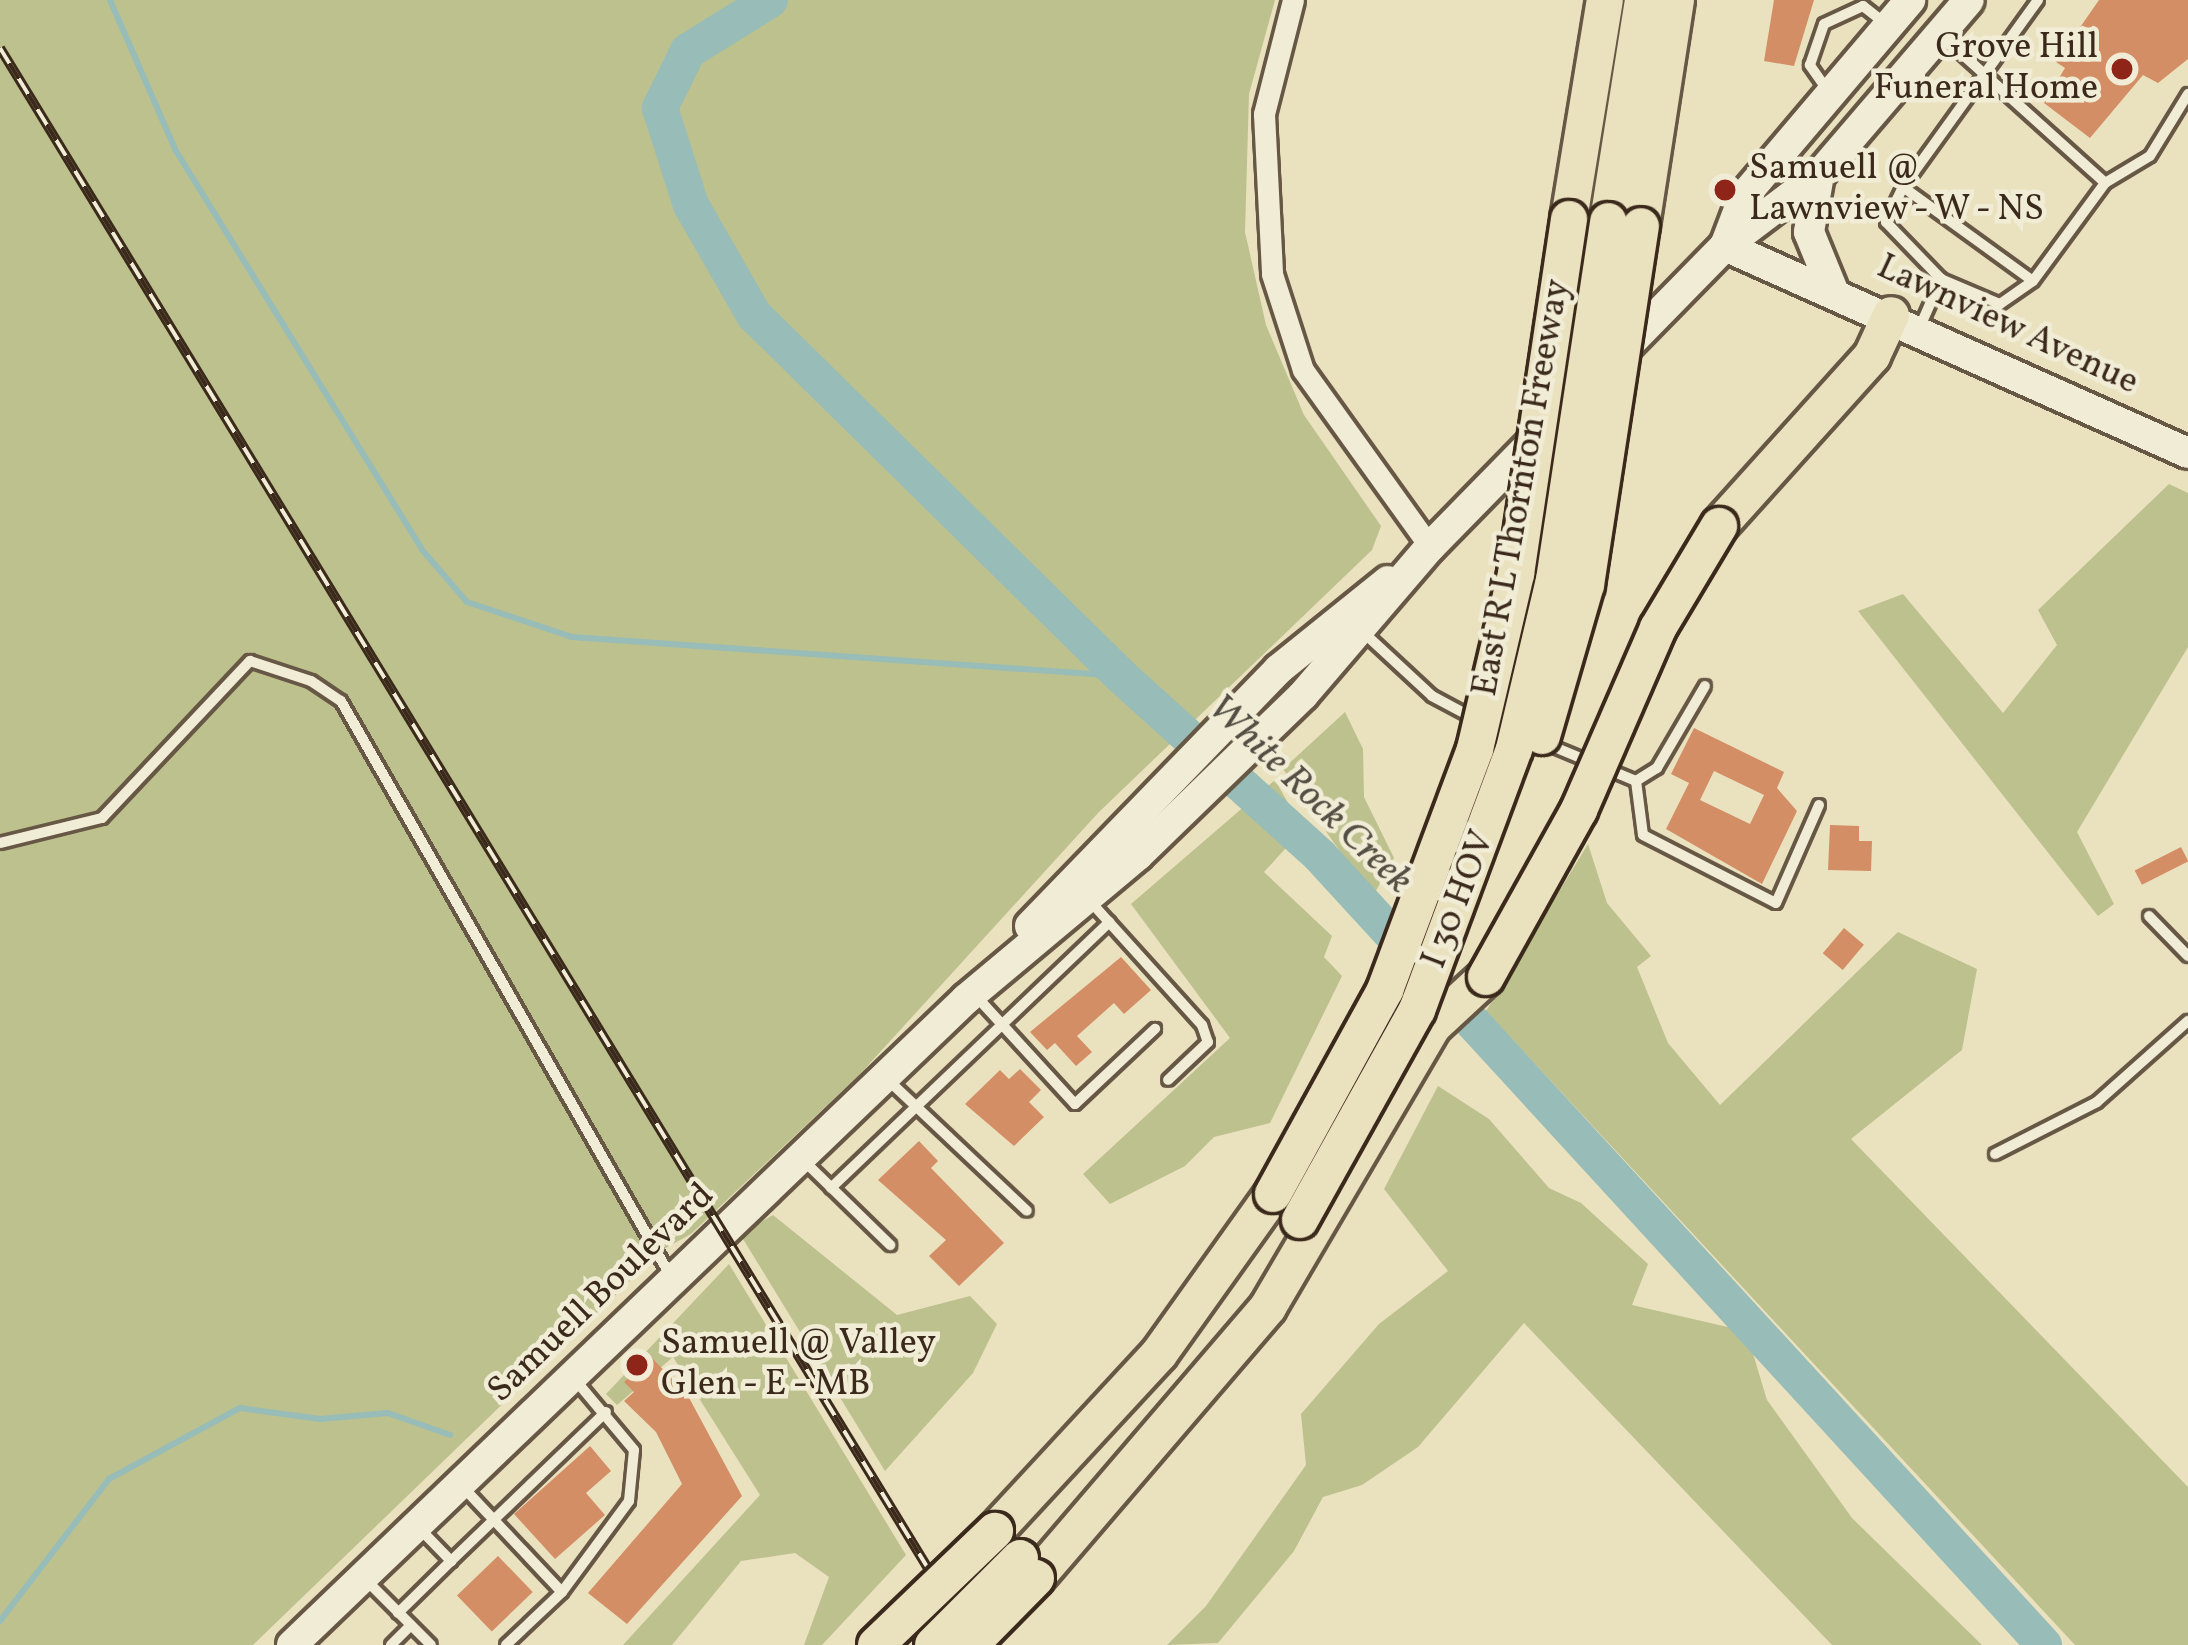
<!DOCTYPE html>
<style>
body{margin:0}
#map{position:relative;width:2188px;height:1645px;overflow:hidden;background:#eae1bf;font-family:Vollkorn,serif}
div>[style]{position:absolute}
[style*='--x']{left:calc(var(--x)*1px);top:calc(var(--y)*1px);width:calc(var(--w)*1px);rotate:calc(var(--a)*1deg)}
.green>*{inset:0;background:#bdc18e}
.stream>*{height:6px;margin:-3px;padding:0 3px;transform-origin:3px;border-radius:3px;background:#98bcb7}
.river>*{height:36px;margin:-18px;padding:0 18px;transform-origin:18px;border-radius:18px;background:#98bcb7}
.building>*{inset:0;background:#d38e65;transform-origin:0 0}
.roads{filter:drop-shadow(3px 0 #675845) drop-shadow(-3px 0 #675845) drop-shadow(0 3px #675845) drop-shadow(0 -3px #675845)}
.lane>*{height:10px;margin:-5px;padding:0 5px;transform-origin:5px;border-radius:5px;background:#f1ecd5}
.street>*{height:21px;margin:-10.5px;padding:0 10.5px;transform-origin:10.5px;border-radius:10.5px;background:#f1ecd5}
.secondary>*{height:30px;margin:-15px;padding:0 15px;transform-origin:15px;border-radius:15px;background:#f1ecd5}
.highway>*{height:36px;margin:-18px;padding:0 18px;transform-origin:18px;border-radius:18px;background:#eae1bf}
.rail>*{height:10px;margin-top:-5px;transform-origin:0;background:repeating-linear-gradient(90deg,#f1ecd5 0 18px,#3b2a1c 0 36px);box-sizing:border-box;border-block:3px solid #3b2a1c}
.bridges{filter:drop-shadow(3px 0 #3b2a1c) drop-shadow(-3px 0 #3b2a1c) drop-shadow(0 3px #3b2a1c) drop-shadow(0 -3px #3b2a1c)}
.highway-bridge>*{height:36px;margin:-18px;padding:0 18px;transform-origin:18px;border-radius:18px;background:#eae1bf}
.dots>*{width:33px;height:33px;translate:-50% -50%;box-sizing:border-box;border:6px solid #f1ecd5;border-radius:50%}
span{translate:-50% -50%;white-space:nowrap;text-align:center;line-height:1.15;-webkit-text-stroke:9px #f1ecd5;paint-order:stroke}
.poi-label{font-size:36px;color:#3b2a1c}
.right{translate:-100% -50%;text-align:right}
.left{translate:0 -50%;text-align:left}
.street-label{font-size:36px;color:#3b2a1c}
.water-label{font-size:39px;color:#524e43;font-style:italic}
</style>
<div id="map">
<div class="green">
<i style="clip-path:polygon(0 0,1275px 0,1249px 94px,1245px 232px,1266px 325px,1304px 415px,1381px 526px,1372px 550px,1098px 813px,861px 1073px,691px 1234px,662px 1250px,253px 1645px,0 1645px)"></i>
<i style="clip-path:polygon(2169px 484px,2188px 493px,2188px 647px,2077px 832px,2114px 904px,2098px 916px,1858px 611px,1903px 594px,2003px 713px,2057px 645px,2038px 610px)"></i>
<i style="clip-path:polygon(1345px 712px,1363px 749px,1364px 797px,1394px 858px,1372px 898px,1283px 769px)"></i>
<i style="clip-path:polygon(1275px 780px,1303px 829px,1264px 872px,1332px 936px,1324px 957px,1342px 976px,1270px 1123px,1214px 1137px,1185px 1166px,1110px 1204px,1083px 1174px,1230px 1038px,1131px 904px)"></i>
<i style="clip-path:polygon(1588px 844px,1607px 903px,1651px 956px,1637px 967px,1668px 1043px,1720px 1105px,1898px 932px,1977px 969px,1962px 1050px,1851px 1139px,2188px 1487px,2188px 1645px,2075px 1645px,1486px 1011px)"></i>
<i style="clip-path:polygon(1438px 1086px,1489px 1119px,1549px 1188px,1581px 1203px,1648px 1264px,1632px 1305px,1732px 1328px,1751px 1347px,1767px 1400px,1852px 1518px,1982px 1645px,1832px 1645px,1524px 1323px,1418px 1447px,1362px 1485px,1323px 1497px,1294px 1551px,1218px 1643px,1167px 1645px,1206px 1606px,1306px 1465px,1301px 1414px,1379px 1324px,1448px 1271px,1384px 1189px)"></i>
<i style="clip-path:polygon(773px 1215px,897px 1315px,970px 1296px,997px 1324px,973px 1373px,885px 1471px,740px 1234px)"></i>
<i style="clip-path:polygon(729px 1264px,906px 1555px,822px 1645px,804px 1645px,829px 1577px,795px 1553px,741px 1561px,672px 1645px,623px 1645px,760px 1495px,673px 1357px,617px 1405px,606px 1394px)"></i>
</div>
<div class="stream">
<i style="--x:110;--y:0;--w:165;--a:66.4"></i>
<i style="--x:176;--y:151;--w:471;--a:58.3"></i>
<i style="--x:424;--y:552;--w:66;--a:49.3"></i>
<i style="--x:467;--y:602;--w:111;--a:18.4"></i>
<i style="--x:572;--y:637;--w:550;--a:4.06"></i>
<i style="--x:0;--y:1621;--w:179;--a:-52.5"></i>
<i style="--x:109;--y:1479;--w:149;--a:-28.5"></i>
<i style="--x:240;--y:1408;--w:81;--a:7.8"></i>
<i style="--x:320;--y:1419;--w:68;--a:-5"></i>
<i style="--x:388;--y:1413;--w:66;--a:19.5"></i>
</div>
<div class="river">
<i style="--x:770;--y:0;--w:97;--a:148.1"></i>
<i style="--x:688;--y:51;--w:64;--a:116.2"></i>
<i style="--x:660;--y:108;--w:102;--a:72.3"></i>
<i style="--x:691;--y:205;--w:127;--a:60.2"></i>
<i style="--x:754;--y:315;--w:515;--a:44.53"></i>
<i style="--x:1121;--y:676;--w:268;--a:42.1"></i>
<i style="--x:1320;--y:856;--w:1071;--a:47.46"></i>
</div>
<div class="building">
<i style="clip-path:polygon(1774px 0,1814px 0,1794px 66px,1764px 61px)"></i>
<i style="clip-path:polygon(2099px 0,2188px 0,2188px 59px,2158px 83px,2143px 75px,2090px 138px,2044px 103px,2065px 68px,2056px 62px)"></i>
<i style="clip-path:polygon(evenodd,1694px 728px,1784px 772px,1777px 788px,1797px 811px,1762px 884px,1666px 829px,1689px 783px,1671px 774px,1694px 728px,1714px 771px,1764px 795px,1750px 824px,1700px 800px,1714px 771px)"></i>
<i style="clip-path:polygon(1830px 825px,1859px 826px,1859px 841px,1872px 841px,1871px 871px,1828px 870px)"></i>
<i style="left:2181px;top:847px;width:16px;height:52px;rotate:63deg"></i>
<i style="left:1844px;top:928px;width:26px;height:33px;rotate:40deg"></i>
<i style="clip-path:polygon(1121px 957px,1151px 990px,1124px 1014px,1114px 1003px,1077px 1036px,1092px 1052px,1076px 1066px,1055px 1043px,1047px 1050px,1030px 1032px)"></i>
<i style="clip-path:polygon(1020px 1069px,1041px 1090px,1029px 1102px,1044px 1117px,1014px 1146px,965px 1104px,1000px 1070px,1009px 1079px)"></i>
<i style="clip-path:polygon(919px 1141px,938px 1161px,931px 1168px,1004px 1243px,959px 1286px,929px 1256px,946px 1240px,878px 1180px)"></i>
<i style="clip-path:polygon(651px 1357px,687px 1394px,742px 1496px,627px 1624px,588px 1593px,682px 1484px,656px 1432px,624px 1401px,634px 1392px,624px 1382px)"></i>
<i style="clip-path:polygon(590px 1446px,611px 1471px,586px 1493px,605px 1515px,555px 1559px,514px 1514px)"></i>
<i style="left:498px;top:1556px;width:50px;height:57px;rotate:46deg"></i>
</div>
<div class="roads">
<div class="lane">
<i style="--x:2038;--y:0;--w:231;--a:125.8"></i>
<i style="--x:1903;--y:187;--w:160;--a:35.9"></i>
<i style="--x:2033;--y:281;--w:122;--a:-53.7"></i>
<i style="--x:2105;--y:183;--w:52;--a:-31"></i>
<i style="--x:2150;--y:156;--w:73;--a:-58.5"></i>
<i style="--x:1942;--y:36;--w:219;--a:42"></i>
<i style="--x:1828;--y:91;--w:32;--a:-125"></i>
<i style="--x:1810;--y:65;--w:43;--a:-71.1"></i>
<i style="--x:1824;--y:24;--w:43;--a:-24.8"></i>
<i style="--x:1863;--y:6;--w:29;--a:38"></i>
<i style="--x:1903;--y:187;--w:39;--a:116"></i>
<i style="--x:1886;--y:222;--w:79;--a:46"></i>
<i style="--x:1941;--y:279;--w:64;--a:23"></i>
<i style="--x:2000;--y:304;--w:40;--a:-34.9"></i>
<i style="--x:1919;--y:329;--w:55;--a:-66.3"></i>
<i style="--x:1363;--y:632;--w:94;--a:42.8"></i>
<i style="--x:1432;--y:696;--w:47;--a:28.2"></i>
<i style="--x:1547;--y:744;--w:96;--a:22.6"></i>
<i style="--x:1636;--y:781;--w:54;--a:82.6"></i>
<i style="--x:1643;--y:835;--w:149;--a:27.1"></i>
<i style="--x:1776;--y:903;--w:107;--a:-66.3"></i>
<i style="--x:1636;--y:781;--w:25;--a:-32"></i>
<i style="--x:1657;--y:768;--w:95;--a:-59.7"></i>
<i style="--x:0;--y:843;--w:105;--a:-13.8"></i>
<i style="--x:102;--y:818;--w:216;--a:-46.7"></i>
<i style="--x:250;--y:661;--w:64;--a:18.2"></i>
<i style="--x:311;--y:681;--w:36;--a:34"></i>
<i style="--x:341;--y:701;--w:662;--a:60.18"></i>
<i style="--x:1089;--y:900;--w:169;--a:47.9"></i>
<i style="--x:1202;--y:1025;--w:18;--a:71"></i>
<i style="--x:1208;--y:1042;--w:55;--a:136.5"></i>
<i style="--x:2149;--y:916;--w:56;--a:45.7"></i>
<i style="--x:975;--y:995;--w:148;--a:47.5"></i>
<i style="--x:1075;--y:1104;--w:110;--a:-43.2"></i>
<i style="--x:887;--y:1079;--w:192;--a:43.3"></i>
<i style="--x:1995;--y:1154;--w:114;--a:-27"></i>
<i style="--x:2097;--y:1102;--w:122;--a:-41.7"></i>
<i style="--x:803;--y:1160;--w:122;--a:44.3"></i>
<i style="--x:831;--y:1188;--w:385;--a:-43.7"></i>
<i style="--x:461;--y:1485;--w:147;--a:46.7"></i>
<i style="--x:562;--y:1592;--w:77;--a:136.6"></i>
<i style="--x:420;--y:1529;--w:45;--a:45.9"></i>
<i style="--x:451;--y:1561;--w:215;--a:-43.9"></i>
<i style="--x:365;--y:1579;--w:93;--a:45"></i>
<i style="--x:562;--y:1592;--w:113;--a:-53.6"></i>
<i style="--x:629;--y:1501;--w:51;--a:-84.4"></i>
<i style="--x:634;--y:1450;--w:90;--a:-130"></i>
<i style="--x:398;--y:1613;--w:74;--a:-44.5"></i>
<i style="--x:391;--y:1645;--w:28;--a:-45"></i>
</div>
<div class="street">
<i style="--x:1293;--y:0;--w:118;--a:104.3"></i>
<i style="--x:1264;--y:114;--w:160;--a:87.1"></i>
<i style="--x:1272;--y:274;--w:101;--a:72.1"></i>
<i style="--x:1303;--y:370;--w:218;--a:54.3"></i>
</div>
<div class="secondary">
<i style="--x:1819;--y:175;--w:58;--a:100"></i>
<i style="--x:1809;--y:232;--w:61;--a:67.7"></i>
<i style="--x:1725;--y:246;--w:507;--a:24.09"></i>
<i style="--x:1725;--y:246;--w:53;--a:-69.2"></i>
<i style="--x:1744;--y:196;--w:257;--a:-49.7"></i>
<i style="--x:1030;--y:926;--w:358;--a:-45.9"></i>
<i style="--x:1279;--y:669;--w:140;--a:-38.9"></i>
<i style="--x:292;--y:1645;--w:934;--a:-43.78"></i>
<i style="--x:966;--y:999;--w:224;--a:-39.9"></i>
<i style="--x:1138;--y:855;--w:230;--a:-44.1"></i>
<i style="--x:1303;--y:695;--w:195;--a:-49.4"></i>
<i style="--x:1430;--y:547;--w:421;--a:-45.6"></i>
<i style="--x:1725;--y:246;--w:118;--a:-37.1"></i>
<i style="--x:1819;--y:175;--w:230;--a:-49.4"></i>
</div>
<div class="highway">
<i style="--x:1569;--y:219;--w:222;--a:-80.7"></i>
<i style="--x:1608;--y:221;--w:224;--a:-81"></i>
<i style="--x:1641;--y:226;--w:229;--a:-81.2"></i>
<i style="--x:1719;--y:526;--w:229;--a:-48"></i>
<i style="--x:1872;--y:356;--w:45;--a:-65.1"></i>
<i style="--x:995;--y:1531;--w:241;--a:-47.2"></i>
<i style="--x:1159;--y:1354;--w:196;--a:-54.5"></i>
<i style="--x:1036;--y:1578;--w:357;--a:-49.4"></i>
<i style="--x:1268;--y:1307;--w:326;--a:-59.6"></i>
<i style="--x:1433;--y:1026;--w:72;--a:-42.8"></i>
</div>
</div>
<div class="rail">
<i style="--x:0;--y:48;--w:1871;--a:58.6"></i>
</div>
<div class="bridges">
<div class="highway-bridge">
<i style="--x:1542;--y:736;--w:157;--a:-73.8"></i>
<i style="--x:1586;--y:585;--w:363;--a:-81.3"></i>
<i style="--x:1486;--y:977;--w:191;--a:-60.9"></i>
<i style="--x:1579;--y:810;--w:198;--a:-66.5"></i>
<i style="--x:1658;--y:628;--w:119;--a:-59.1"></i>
<i style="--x:1273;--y:1194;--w:233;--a:-61.2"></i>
<i style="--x:1385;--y:990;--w:257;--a:-69.5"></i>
<i style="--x:1475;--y:749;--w:180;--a:-76.8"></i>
<i style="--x:1516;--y:574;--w:359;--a:-81.5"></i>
<i style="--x:1300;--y:1220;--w:240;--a:-60.9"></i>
<i style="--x:1417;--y:1010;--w:278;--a:-69.6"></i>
<i style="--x:1514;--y:749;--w:174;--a:-76.7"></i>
<i style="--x:1554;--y:580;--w:363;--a:-81.4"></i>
<i style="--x:876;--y:1645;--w:165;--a:-43.8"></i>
<i style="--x:933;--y:1645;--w:123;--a:-45"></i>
<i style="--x:970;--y:1645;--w:94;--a:-45.4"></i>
</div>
</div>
<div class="dots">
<i style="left:2122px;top:69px;background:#8f2418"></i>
<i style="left:1725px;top:190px;background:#8f2418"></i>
<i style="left:637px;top:1365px;background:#8f2418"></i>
</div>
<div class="poi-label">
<span class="right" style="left:2098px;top:69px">Grove Hill<br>Funeral Home</span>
<span class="left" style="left:1749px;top:190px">Samuell @<br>Lawnview - W - NS</span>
<span class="left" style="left:661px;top:1365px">Samuell @ Valley<br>Glen - E - MB</span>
</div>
<div class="street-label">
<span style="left:2007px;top:326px;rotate:25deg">Lawnview Avenue</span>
<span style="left:1523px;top:488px;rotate:-80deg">East R L Thornton Freeway</span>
<span style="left:1460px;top:900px;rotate:-69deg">I 30 HOV</span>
<span style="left:602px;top:1294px;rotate:-44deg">Samuell Boulevard</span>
</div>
<div class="water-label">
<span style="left:1309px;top:795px;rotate:44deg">White Rock Creek</span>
</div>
</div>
